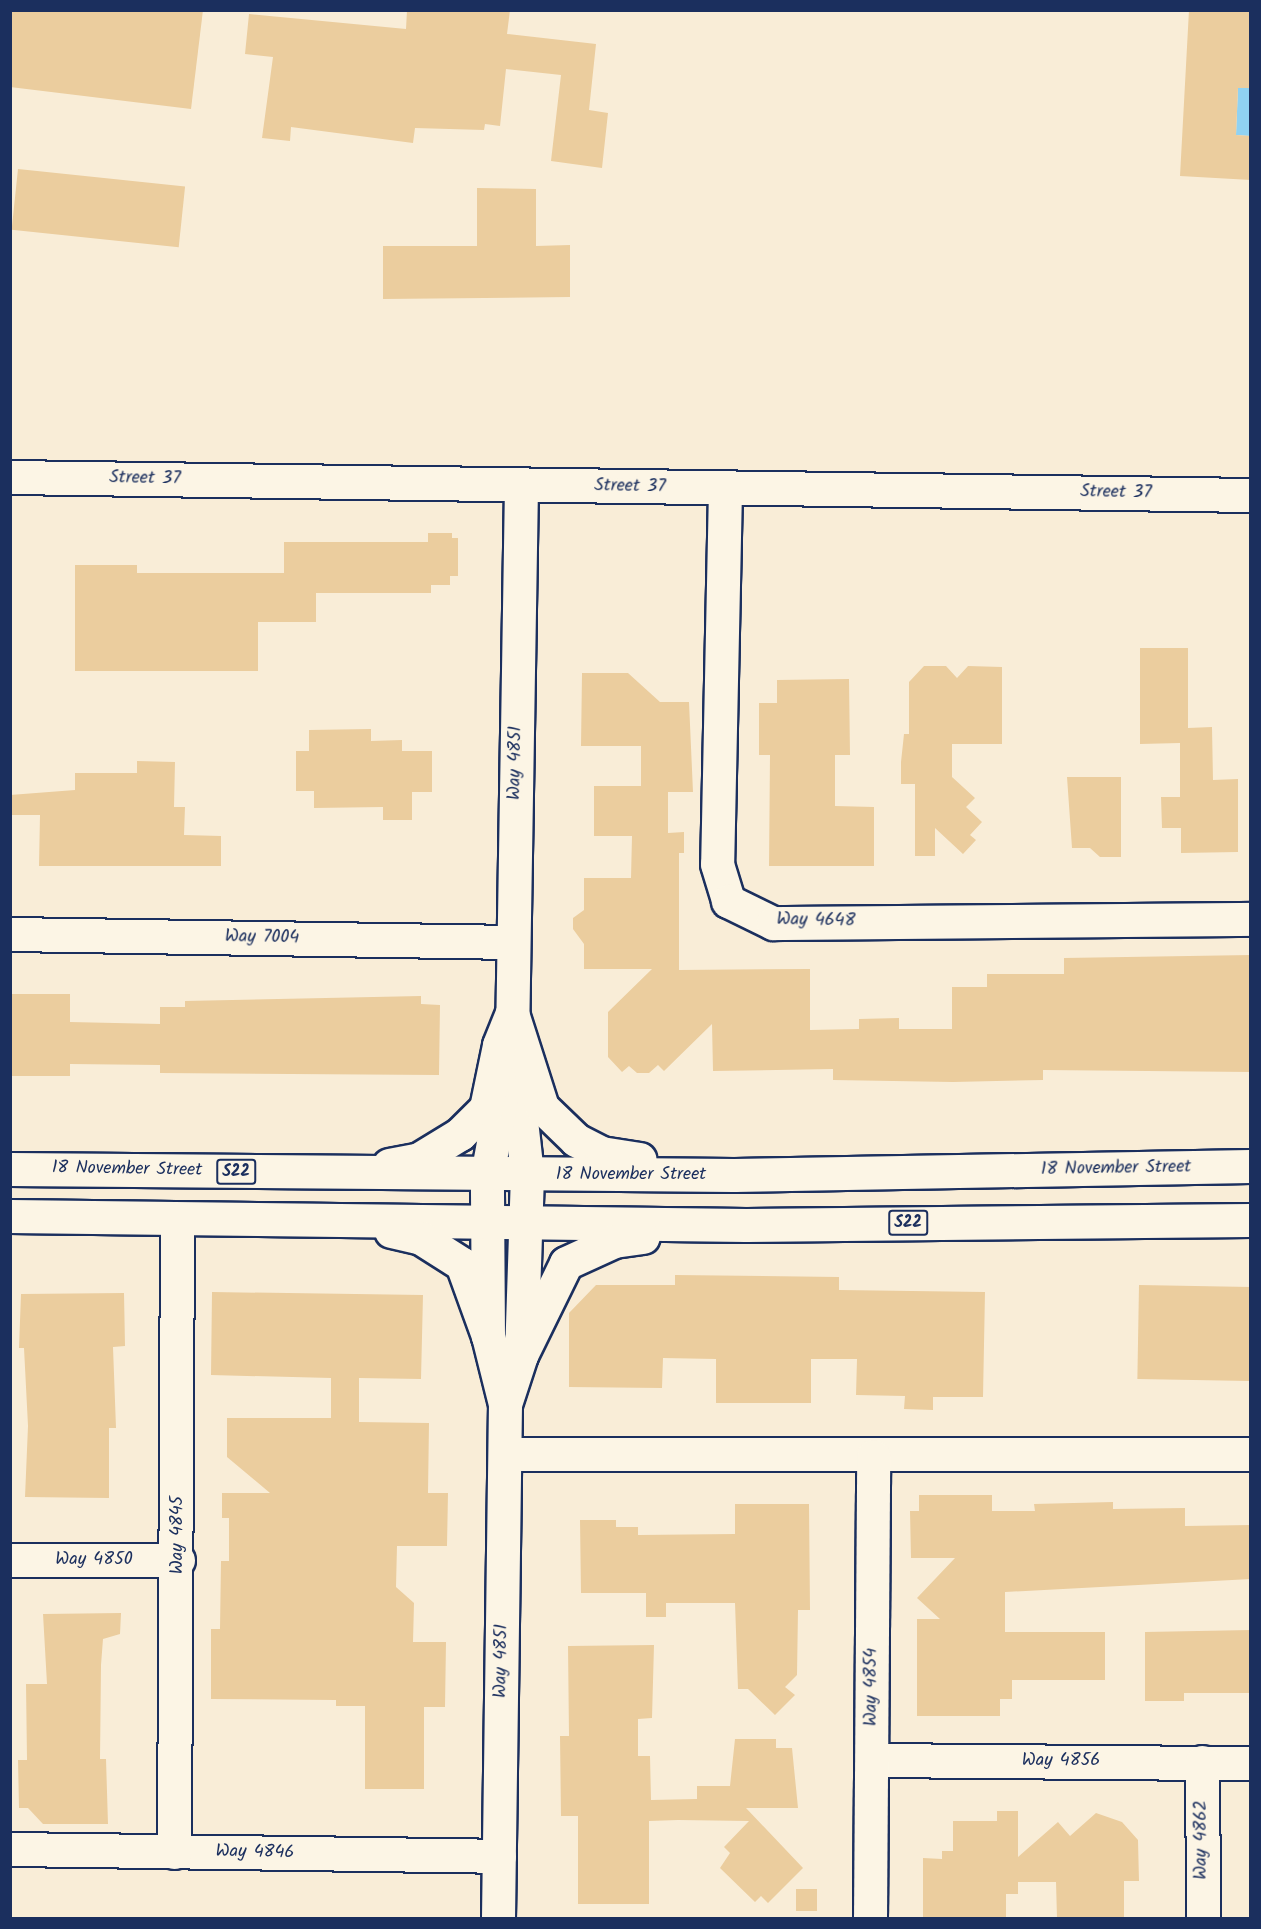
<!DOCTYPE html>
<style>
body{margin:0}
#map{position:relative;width:1261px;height:1929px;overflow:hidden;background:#f9edd7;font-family:Kalam,sans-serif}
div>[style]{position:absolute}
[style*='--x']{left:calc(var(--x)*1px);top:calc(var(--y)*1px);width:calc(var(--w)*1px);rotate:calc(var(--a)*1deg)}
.water>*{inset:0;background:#90d2f2}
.building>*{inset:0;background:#ebcd9e;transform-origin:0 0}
.roads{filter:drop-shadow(2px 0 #1b2f5e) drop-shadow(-2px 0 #1b2f5e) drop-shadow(0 2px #1b2f5e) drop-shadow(0 -2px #1b2f5e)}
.minor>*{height:33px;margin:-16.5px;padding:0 16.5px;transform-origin:16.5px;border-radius:16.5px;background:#fcf5e5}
.major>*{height:33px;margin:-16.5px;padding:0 16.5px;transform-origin:16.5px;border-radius:16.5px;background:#fcf5e5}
span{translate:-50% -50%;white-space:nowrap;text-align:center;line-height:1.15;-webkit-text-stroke:4.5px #fcf5e5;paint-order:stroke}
.shield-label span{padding:2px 4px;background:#fcf5e5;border:2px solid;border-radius:4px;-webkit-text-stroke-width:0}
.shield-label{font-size:16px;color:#1b2f5e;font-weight:700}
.street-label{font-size:18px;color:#1b2f5e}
.frame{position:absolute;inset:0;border:12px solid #1b2f5e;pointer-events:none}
</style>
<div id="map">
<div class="water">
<i style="clip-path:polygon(1238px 88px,1250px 88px,1250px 136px,1236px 135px)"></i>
</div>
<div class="building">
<i style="clip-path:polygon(10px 10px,203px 10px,191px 109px,10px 87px)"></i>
<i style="clip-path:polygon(407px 10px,510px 10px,507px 34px,596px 44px,589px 110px,608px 113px,602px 168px,551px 161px,561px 75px,506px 69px,500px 126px,485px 124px,484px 130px,415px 128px,413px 143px,291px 127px,290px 141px,262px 138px,273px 57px,245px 54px,249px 14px,406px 29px)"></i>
<i style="clip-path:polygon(1189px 10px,1251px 10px,1251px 88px,1238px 88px,1236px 135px,1251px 136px,1251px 180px,1180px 176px)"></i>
<i style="left:18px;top:169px;width:168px;height:61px;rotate:6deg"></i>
<i style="clip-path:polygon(477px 188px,536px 189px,536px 246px,570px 245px,570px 297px,383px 299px,383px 246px,477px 246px)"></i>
<i style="clip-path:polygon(428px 533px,452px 533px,452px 538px,458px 538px,458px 576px,450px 576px,450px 585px,431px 585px,431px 593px,316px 593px,316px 622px,258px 622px,258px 671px,75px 671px,75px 565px,137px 565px,137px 573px,284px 573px,284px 542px,428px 542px)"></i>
<i style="clip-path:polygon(1140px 648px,1188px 648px,1188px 728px,1212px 727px,1213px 780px,1238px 779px,1238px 852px,1181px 853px,1181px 828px,1162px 828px,1161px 797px,1180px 797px,1180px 743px,1140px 744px)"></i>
<i style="clip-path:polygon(924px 666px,946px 666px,957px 678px,968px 666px,1002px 667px,1002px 744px,952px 744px,952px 777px,975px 798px,966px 807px,982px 822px,970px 835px,976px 840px,963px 854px,935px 828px,935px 856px,915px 856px,915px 784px,901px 784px,901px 762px,904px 734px,909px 734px,909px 682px)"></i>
<i style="clip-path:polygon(582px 673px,628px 673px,660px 702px,689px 702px,693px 792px,668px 792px,668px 833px,684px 832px,684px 853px,679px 853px,679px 970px,810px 969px,810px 1030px,859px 1029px,859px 1019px,899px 1018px,899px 1029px,952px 1029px,952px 987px,987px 987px,987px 974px,1064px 974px,1064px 958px,1251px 955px,1251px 1072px,1043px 1070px,1043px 1080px,953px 1082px,833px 1080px,833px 1069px,713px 1071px,712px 1024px,664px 1071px,658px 1065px,649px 1073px,637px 1073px,629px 1066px,622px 1072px,608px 1057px,608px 1012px,652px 969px,584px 969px,584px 944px,573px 929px,573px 918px,584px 910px,584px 878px,631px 878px,632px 836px,594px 836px,594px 786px,641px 786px,641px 746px,581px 746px)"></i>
<i style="clip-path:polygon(849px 679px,850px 755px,835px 755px,835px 806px,874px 807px,874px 866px,769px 866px,770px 755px,759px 755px,759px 703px,777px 703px,777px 680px)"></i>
<i style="clip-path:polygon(371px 729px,371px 741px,402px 740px,402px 751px,432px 751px,432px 792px,412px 792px,412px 820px,383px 820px,383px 807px,314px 808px,314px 791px,296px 791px,296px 751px,309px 751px,309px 730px)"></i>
<i style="clip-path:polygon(137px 761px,175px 762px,174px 807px,185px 807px,184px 835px,221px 836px,221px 866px,39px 866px,40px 815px,10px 815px,10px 795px,75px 790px,75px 773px,137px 773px)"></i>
<i style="clip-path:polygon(1067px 777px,1121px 777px,1121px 857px,1100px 857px,1090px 848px,1072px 848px)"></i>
<i style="clip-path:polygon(10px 994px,70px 994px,70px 1022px,160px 1024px,160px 1007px,185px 1007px,185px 1001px,421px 996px,421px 1004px,440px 1005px,439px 1075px,160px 1073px,160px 1065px,70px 1064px,70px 1076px,10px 1076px)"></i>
<i style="clip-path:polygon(675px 1275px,839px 1277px,839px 1290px,985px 1292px,983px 1397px,933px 1397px,933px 1410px,904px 1409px,905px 1396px,856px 1395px,857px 1359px,811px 1359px,811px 1403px,716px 1403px,716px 1359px,663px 1358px,662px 1388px,569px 1387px,569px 1313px,596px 1285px,675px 1285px)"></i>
<i style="left:1139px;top:1285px;width:112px;height:94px;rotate:1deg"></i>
<i style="clip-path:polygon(212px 1292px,423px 1295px,421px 1379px,359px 1378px,359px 1422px,429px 1423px,428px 1493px,448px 1493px,447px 1546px,397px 1546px,396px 1587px,414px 1603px,413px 1642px,446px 1642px,445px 1707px,424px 1707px,424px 1789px,365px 1789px,365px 1706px,336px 1706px,336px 1700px,211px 1699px,211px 1629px,220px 1629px,221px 1561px,229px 1561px,229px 1518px,222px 1518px,222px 1493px,270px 1493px,227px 1457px,227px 1418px,331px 1418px,331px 1378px,211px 1375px)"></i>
<i style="clip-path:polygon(124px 1293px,125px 1346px,113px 1347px,116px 1428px,109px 1428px,109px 1498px,25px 1497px,28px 1426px,24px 1348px,19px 1348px,21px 1294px)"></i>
<i style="clip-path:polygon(919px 1495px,992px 1495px,992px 1511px,1035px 1511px,1034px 1504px,1113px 1502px,1113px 1509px,1185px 1508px,1185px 1526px,1251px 1525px,1251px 1579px,1005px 1592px,1005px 1632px,1105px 1632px,1105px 1680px,1012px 1680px,1012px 1699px,1000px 1699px,1000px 1716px,917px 1716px,917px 1619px,940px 1619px,917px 1598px,955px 1558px,911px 1558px,910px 1511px,919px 1511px)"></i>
<i style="clip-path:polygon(735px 1504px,809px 1504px,810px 1610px,798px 1610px,797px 1675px,785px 1687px,795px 1695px,775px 1715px,748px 1689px,738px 1689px,735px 1603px,666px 1603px,666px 1617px,646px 1617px,646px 1593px,581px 1593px,580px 1520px,616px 1520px,616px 1527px,638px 1527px,638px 1535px,735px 1534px)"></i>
<i style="clip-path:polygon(121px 1613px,120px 1634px,103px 1639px,101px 1665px,100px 1759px,106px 1759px,108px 1824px,43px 1824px,28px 1808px,19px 1808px,18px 1760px,27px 1760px,26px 1684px,47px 1684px,43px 1614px)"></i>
<i style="clip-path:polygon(1251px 1630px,1251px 1693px,1184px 1693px,1184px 1701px,1145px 1701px,1145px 1632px)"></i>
<i style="clip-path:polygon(654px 1645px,652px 1718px,638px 1719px,638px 1756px,650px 1756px,651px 1800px,697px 1799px,697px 1786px,730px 1786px,735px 1739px,776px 1739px,776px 1748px,792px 1748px,798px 1808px,746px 1808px,803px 1868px,768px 1903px,761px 1896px,755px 1902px,720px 1868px,730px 1853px,724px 1847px,749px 1821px,678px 1820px,649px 1821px,649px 1904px,578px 1904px,578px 1816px,561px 1816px,560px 1736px,569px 1736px,568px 1646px)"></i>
<i style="clip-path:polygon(997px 1811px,1018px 1811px,1018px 1857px,1058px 1822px,1070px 1836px,1096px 1813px,1122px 1822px,1138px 1840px,1139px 1881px,1124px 1881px,1124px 1918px,1057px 1918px,1056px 1882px,1018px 1882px,1018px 1894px,1006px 1894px,1006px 1918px,923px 1918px,923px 1858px,942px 1859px,942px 1851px,953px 1851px,953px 1821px,997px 1821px)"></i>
<i style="left:796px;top:1889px;width:21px;height:22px"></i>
</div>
<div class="roads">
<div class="minor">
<i style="--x:10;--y:477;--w:1240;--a:0.83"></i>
<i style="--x:725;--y:489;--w:375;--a:91.2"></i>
<i style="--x:717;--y:864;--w:39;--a:73"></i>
<i style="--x:728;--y:901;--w:50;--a:26.1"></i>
<i style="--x:773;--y:923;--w:477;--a:-0.5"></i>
<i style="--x:10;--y:934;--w:503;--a:0.91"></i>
<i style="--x:505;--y:1404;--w:52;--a:-71.9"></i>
<i style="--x:521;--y:1355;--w:181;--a:-88.1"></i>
<i style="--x:527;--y:1174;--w:135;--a:-96.4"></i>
<i style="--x:512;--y:1040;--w:554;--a:-89.07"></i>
<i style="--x:505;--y:1454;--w:745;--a:0"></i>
<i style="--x:10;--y:1560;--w:168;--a:0"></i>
<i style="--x:872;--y:1760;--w:378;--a:0.5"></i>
<i style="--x:1202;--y:1762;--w:156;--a:89.6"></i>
<i style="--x:10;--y:1849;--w:489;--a:0.8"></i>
<i style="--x:174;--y:1852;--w:633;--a:-89.73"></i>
<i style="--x:498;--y:1918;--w:514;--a:-89.22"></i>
<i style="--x:505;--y:1404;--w:70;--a:-104"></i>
<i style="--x:488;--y:1336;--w:161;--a:-90.4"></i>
<i style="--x:487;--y:1175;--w:99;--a:-79.5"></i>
<i style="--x:870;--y:1918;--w:462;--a:-89.6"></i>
</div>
<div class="major">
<i style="--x:512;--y:1013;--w:99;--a:72.3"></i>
<i style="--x:542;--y:1107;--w:47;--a:44.1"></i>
<i style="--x:576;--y:1140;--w:28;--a:27"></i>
<i style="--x:601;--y:1153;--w:39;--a:9"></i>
<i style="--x:389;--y:1165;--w:31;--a:-11"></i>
<i style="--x:419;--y:1159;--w:48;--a:-31.4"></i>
<i style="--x:460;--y:1134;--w:37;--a:-45"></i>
<i style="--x:486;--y:1108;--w:64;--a:-78.3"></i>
<i style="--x:499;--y:1045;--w:35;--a:-68"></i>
<i style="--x:10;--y:1169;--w:724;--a:0.47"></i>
<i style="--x:734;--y:1175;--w:516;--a:-1"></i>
<i style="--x:10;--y:1216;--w:736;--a:0.7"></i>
<i style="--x:746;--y:1225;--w:504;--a:-0.57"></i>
<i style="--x:391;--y:1231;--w:31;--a:13"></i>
<i style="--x:421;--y:1238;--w:49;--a:32.4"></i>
<i style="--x:462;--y:1264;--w:77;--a:70.1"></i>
<i style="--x:521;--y:1355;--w:102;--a:-63.9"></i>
<i style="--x:566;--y:1263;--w:53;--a:-24.6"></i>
<i style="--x:614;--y:1241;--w:29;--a:-8"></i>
</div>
</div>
<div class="shield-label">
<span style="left:236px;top:1172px">S22</span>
<span style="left:908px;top:1223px">S22</span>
</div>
<div class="street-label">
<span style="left:145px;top:479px;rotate:1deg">Street 37</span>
<span style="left:630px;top:487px;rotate:1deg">Street 37</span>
<span style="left:1116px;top:493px;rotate:1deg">Street 37</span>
<span style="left:516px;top:763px;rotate:-89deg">Way 4851</span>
<span style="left:816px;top:921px;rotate:1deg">Way 4648</span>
<span style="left:262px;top:938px;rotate:1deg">Way 7004</span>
<span style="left:1116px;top:1169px;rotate:-1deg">18 November Street</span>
<span style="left:127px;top:1170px;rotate:1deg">18 November Street</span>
<span style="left:631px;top:1175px">18 November Street</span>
<span style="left:178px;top:1535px;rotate:-90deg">Way 4845</span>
<span style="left:94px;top:1560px">Way 4850</span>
<span style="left:502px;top:1661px;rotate:-89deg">Way 4851</span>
<span style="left:872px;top:1687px;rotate:-90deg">Way 4854</span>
<span style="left:1061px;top:1761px">Way 4856</span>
<span style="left:1202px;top:1840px;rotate:-90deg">Way 4862</span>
<span style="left:255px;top:1853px;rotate:1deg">Way 4846</span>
</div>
<div class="frame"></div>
</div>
